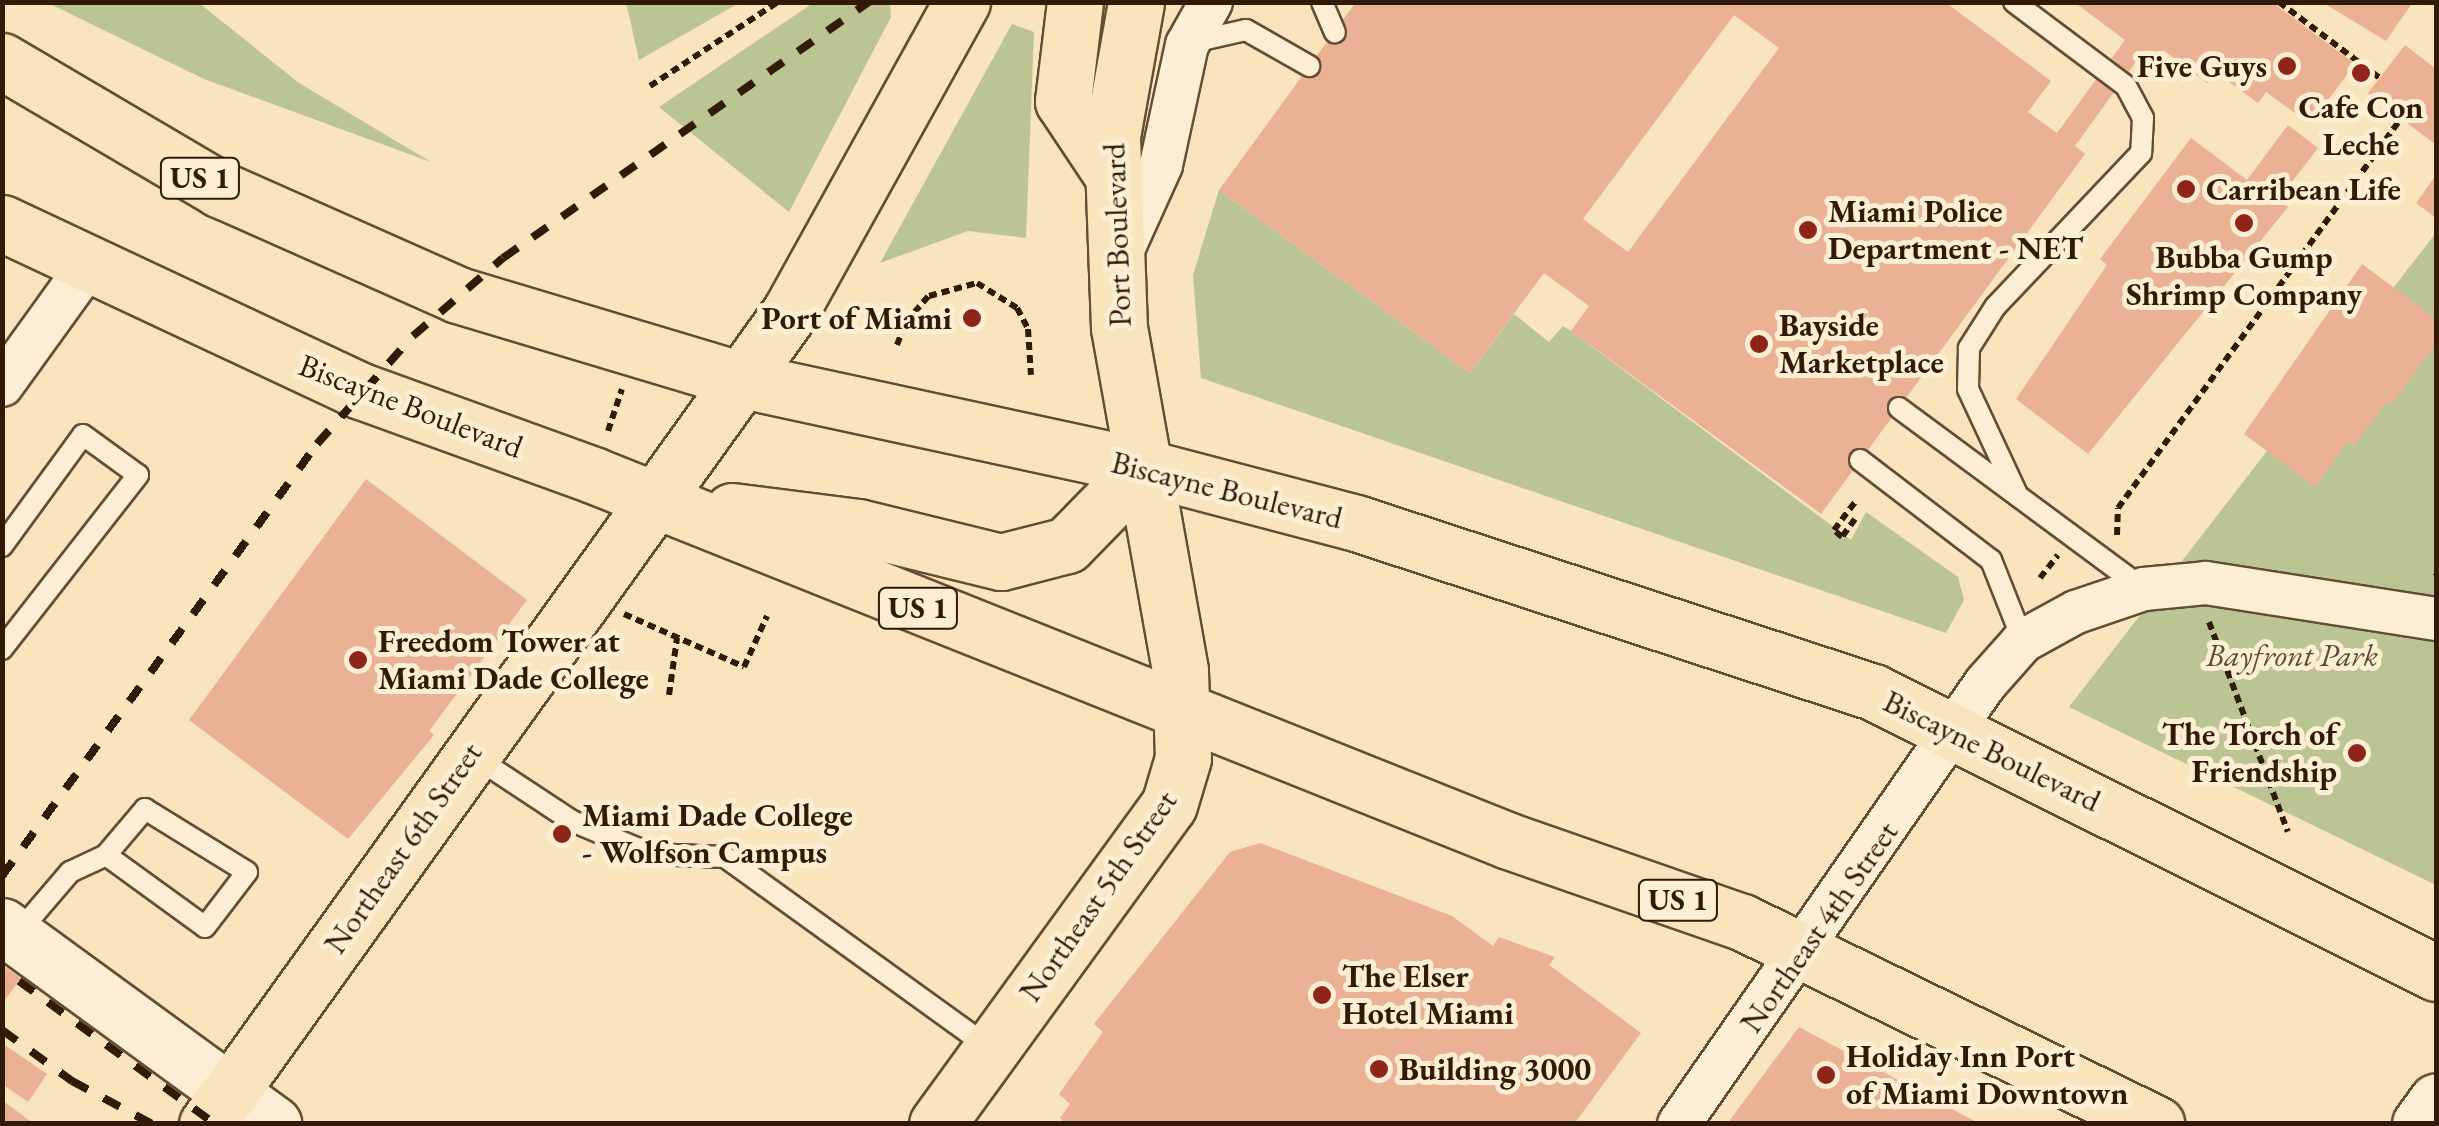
<!DOCTYPE html>
<style>
body{margin:0}
#map{position:relative;width:2439px;height:1126px;overflow:hidden;background:#f8e5bd;font-family:"EB Garamond",serif}
div>[style]{position:absolute}
[style*='--x']{left:calc(var(--x)*1px);top:calc(var(--y)*1px);width:calc(var(--w)*1px);rotate:calc(var(--a)*1deg)}
.green>*{inset:0;background:#bac593}
.building>*{inset:0;background:#ebb194}
.path>*{height:6px;margin-top:-3px;transform-origin:0;background:repeating-linear-gradient(90deg,#321a09 0 8px,transparent 0 13px)}
.roads{filter:drop-shadow(2px 0 #644d36) drop-shadow(-2px 0 #644d36) drop-shadow(0 2px #644d36) drop-shadow(0 -2px #644d36)}
.service>*{height:20px;margin:-10px;padding:0 10px;transform-origin:10px;border-radius:10px;background:#faeed4}
.minor>*{height:42px;margin:-21px;padding:0 21px;transform-origin:21px;border-radius:21px;background:#faeed4}
.tertiary>*{height:52px;margin:-26px;padding:0 26px;transform-origin:26px;border-radius:26px;background:#faeed4}
.secondary>*{height:55px;margin:-27.5px;padding:0 27.5px;transform-origin:27.5px;border-radius:27.5px;background:#faeed4}
.primary>*{height:55px;margin:-27.5px;padding:0 27.5px;transform-origin:27.5px;border-radius:27.5px;background:#f8e5bd}
.rail>*{height:8px;margin-top:-4px;transform-origin:0;background:repeating-linear-gradient(90deg,#321a09 0 18px,transparent 0 36px)}
.dots>*{width:28px;height:28px;translate:-50% -50%;box-sizing:border-box;border:5px solid #faeed4;border-radius:50%}
span{translate:-50% -50%;white-space:nowrap;text-align:center;line-height:1.15;-webkit-text-stroke:10px #faeed4;paint-order:stroke}
.shield-label span{padding:2px 8px;background:#faeed4;border:2px solid;border-radius:8px;-webkit-text-stroke-width:0}
.shield-label{font-size:30px;color:#321a09;font-weight:700}
.poi-label{font-size:32px;color:#321a09;font-weight:700}
.right{translate:-100% -50%;text-align:right}
.left{translate:0 -50%;text-align:left}
.street-label{font-size:32px;color:#321a09}
.park-label{font-size:32px;color:#5b4d32;font-style:italic}
.frame{position:absolute;inset:0;border:5px solid #321a09;pointer-events:none}
</style>
<div id="map">
<div class="green">
<i style="clip-path:polygon(626px 2px,739px 2px,739px 3px,639px 60px)"></i>
<i style="clip-path:polygon(48px 3px,199px 3px,299px 83px,431px 162px,204px 79px)"></i>
<i style="clip-path:polygon(813px 3px,890px 3px,891px 17px,789px 212px,659px 107px)"></i>
<i style="clip-path:polygon(1012px 24px,1034px 32px,1026px 238px,968px 231px,880px 263px)"></i>
<i style="clip-path:polygon(1219px 190px,1470px 373px,1514px 314px,1549px 342px,1563px 326px,1571px 331px,1851px 540px,1866px 512px,1958px 577px,1964px 600px,1946px 633px,1201px 378px,1193px 275px)"></i>
<i style="clip-path:polygon(2435px 234px,2436px 234px,2436px 885px,2069px 707px)"></i>
</div>
<div class="building">
<i style="clip-path:polygon(evenodd,1356px 2px,1945px 2px,2051px 81px,2028px 112px,2057px 133px,2125px 40px,2074px 2px,2272px 2px,2355px 64px,2310px 124px,2266px 92px,2258px 103px,2215px 72px,2207px 83px,2163px 50px,2155px 62px,2143px 52px,2075px 146px,2085px 154px,1821px 514px,1571px 331px,1589px 306px,1544px 273px,1470px 373px,1219px 190px,1356px 2px,1734px 15px,1779px 48px,1628px 252px,1583px 219px,1734px 15px)"></i>
<i style="clip-path:polygon(2322px 2px,2413px 2px,2386px 41px)"></i>
<i style="clip-path:polygon(2405px 45px,2436px 69px,2436px 145px,2368px 93px)"></i>
<i style="clip-path:polygon(2288px 125px,2318px 148px,2278px 200px,2288px 207px,2088px 454px,2016px 399px,2107px 265px,2100px 259px,2191px 138px,2247px 180px)"></i>
<i style="clip-path:polygon(2436px 175px,2436px 218px,2416px 203px)"></i>
<i style="clip-path:polygon(2362px 264px,2436px 319px,2436px 344px,2391px 405px,2387px 402px,2353px 446px,2348px 441px,2315px 487px,2244px 434px)"></i>
<i style="clip-path:polygon(366px 479px,527px 600px,429px 731px,434px 735px,348px 839px,189px 720px)"></i>
<i style="clip-path:polygon(1260px 843px,1452px 916px,1493px 946px,1499px 937px,1555px 957px,1549px 965px,1641px 1033px,1574px 1124px,1067px 1124px,1060px 1118px,1070px 1104px,1059px 1094px,1103px 1032px,1094px 1024px,1230px 852px)"></i>
<i style="clip-path:polygon(2px 965px,21px 978px,2px 1004px)"></i>
<i style="clip-path:polygon(1799px 1027px,1980px 1124px,1727px 1124px)"></i>
<i style="clip-path:polygon(2px 1043px,47px 1074px,28px 1102px,2px 1084px)"></i>
<i style="clip-path:polygon(2px 1100px,34px 1124px,2px 1124px)"></i>
</div>
<div class="path">
<i style="--x:2279;--y:2;--w:126;--a:37"></i>
<i style="--x:650;--y:86;--w:153;--a:-33.3"></i>
<i style="--x:897;--y:345;--w:25;--a:-69"></i>
<i style="--x:906;--y:322;--w:35;--a:-49"></i>
<i style="--x:929;--y:296;--w:50;--a:-15.2"></i>
<i style="--x:977;--y:283;--w:47;--a:32"></i>
<i style="--x:1017;--y:308;--w:24;--a:62"></i>
<i style="--x:1028;--y:329;--w:46;--a:86.3"></i>
<i style="--x:608;--y:431;--w:44;--a:-71.6"></i>
<i style="--x:1855;--y:519;--w:22;--a:126"></i>
<i style="--x:1842;--y:537;--w:11;--a:-139"></i>
<i style="--x:1834;--y:530;--w:38;--a:-53"></i>
<i style="--x:2117;--y:535;--w:27;--a:-88"></i>
<i style="--x:2118;--y:508;--w:482;--a:-54"></i>
<i style="--x:2436;--y:575;--w:1;--a:-90"></i>
<i style="--x:2040;--y:578;--w:29;--a:-52"></i>
<i style="--x:624;--y:614;--w:131;--a:23.8"></i>
<i style="--x:744;--y:667;--w:56;--a:-65.7"></i>
<i style="--x:2209;--y:622;--w:224;--a:69.4"></i>
<i style="--x:669;--y:695;--w:58;--a:-82"></i>
</div>
<div class="roads">
<div class="service">
<i style="--x:1322;--y:2;--w:33;--a:67"></i>
<i style="--x:2014;--y:2;--w:140;--a:36.9"></i>
<i style="--x:2126;--y:86;--w:36;--a:62"></i>
<i style="--x:2143;--y:118;--w:35;--a:93"></i>
<i style="--x:2141;--y:153;--w:212;--a:133.5"></i>
<i style="--x:1995;--y:307;--w:49;--a:122.4"></i>
<i style="--x:1969;--y:348;--w:41;--a:91.4"></i>
<i style="--x:1968;--y:389;--w:118;--a:65"></i>
<i style="--x:1193;--y:42;--w:54;--a:-12.8"></i>
<i style="--x:1246;--y:30;--w:73;--a:29.7"></i>
<i style="--x:1899;--y:408;--w:302;--a:36.5"></i>
<i style="--x:1860;--y:460;--w:165;--a:37.4"></i>
<i style="--x:1991;--y:560;--w:87;--a:68.4"></i>
<i style="--x:2;--y:546;--w:137;--a:-53.9"></i>
<i style="--x:83;--y:435;--w:68;--a:36"></i>
<i style="--x:138;--y:475;--w:221;--a:128"></i>
<i style="--x:472;--y:755;--w:120;--a:33.4"></i>
<i style="--x:572;--y:821;--w:86;--a:22.7"></i>
<i style="--x:651;--y:854;--w:74;--a:2.3"></i>
<i style="--x:725;--y:857;--w:327;--a:35.8"></i>
<i style="--x:17;--y:934;--w:82;--a:-49.5"></i>
<i style="--x:70;--y:872;--w:40;--a:-25"></i>
<i style="--x:106;--y:855;--w:122;--a:36"></i>
<i style="--x:205;--y:927;--w:69;--a:-52.6"></i>
<i style="--x:247;--y:872;--w:120;--a:-148.3"></i>
<i style="--x:145;--y:809;--w:60;--a:130.3"></i>
</div>
<div class="minor">
<i style="--x:1119;--y:258;--w:102;--a:-65.7"></i>
<i style="--x:1161;--y:165;--w:123;--a:-77.8"></i>
<i style="--x:1187;--y:45;--w:49;--a:-60.8"></i>
<i style="--x:2;--y:385;--w:145;--a:-54.2"></i>
<i style="--x:1679;--y:1124;--w:536;--a:-55.18"></i>
<i style="--x:1985;--y:684;--w:57;--a:-48.5"></i>
<i style="--x:2023;--y:641;--w:60;--a:-28.7"></i>
<i style="--x:2076;--y:612;--w:72;--a:-18.7"></i>
<i style="--x:2144;--y:589;--w:62;--a:-5.5"></i>
<i style="--x:2206;--y:583;--w:233;--a:8.9"></i>
</div>
<div class="tertiary">
<i style="--x:2419;--y:1124;--w:29;--a:-54"></i>
</div>
<div class="secondary">
<i style="--x:2;--y:926;--w:336;--a:36.1"></i>
</div>
<div class="primary">
<i style="--x:1075;--y:2;--w:100;--a:96.9"></i>
<i style="--x:1063;--y:101;--w:87;--a:56.3"></i>
<i style="--x:2;--y:61;--w:252;--a:30.5"></i>
<i style="--x:219;--y:189;--w:261;--a:23.9"></i>
<i style="--x:458;--y:295;--w:296;--a:16.7"></i>
<i style="--x:742;--y:380;--w:410;--a:12.2"></i>
<i style="--x:1143;--y:467;--w:220;--a:14.7"></i>
<i style="--x:1356;--y:523;--w:544;--a:18.1"></i>
<i style="--x:1873;--y:692;--w:629;--a:26.52"></i>
<i style="--x:2;--y:223;--w:396;--a:25.1"></i>
<i style="--x:361;--y:391;--w:247;--a:19.9"></i>
<i style="--x:593;--y:475;--w:986;--a:21.78"></i>
<i style="--x:1509;--y:841;--w:247;--a:19.2"></i>
<i style="--x:1742;--y:922;--w:461;--a:26"></i>
<i style="--x:732;--y:511;--w:127;--a:7.2"></i>
<i style="--x:858;--y:527;--w:147;--a:13.8"></i>
<i style="--x:1001;--y:562;--w:68;--a:-14.4"></i>
<i style="--x:1067;--y:545;--w:109;--a:-45.7"></i>
<i style="--x:207;--y:1124;--w:1000;--a:-54.32"></i>
<i style="--x:790;--y:312;--w:355;--a:-61"></i>
<i style="--x:937;--y:1124;--w:394;--a:-54"></i>
<i style="--x:1169;--y:805;--w:49;--a:-73.4"></i>
<i style="--x:1183;--y:758;--w:88;--a:-92"></i>
<i style="--x:1180;--y:670;--w:347;--a:-100.1"></i>
<i style="--x:1119;--y:328;--w:192;--a:-92.1"></i>
<i style="--x:1112;--y:136;--w:136;--a:-79.8"></i>
</div>
</div>
<div class="rail">
<i style="--x:2;--y:876;--w:535;--a:-53.9"></i>
<i style="--x:317;--y:444;--w:144;--a:-48.4"></i>
<i style="--x:413;--y:336;--w:119;--a:-40.9"></i>
<i style="--x:503;--y:258;--w:447;--a:-35"></i>
<i style="--x:19;--y:981;--w:243;--a:36.1"></i>
<i style="--x:2;--y:1030;--w:87;--a:36.1"></i>
<i style="--x:72;--y:1081;--w:91;--a:28.3"></i>
</div>
<div class="dots">
<i style="left:2287px;top:66px;background:#8f2418"></i>
<i style="left:2361px;top:73px;background:#8f2418"></i>
<i style="left:2186px;top:189px;background:#8f2418"></i>
<i style="left:2244px;top:223px;background:#8f2418"></i>
<i style="left:1808px;top:230px;background:#8f2418"></i>
<i style="left:972px;top:318px;background:#8f2418"></i>
<i style="left:1759px;top:344px;background:#8f2418"></i>
<i style="left:358px;top:660px;background:#8f2418"></i>
<i style="left:2357px;top:753px;background:#8f2418"></i>
<i style="left:562px;top:834px;background:#8f2418"></i>
<i style="left:1322px;top:995px;background:#8f2418"></i>
<i style="left:1379px;top:1069px;background:#8f2418"></i>
<i style="left:1826px;top:1075px;background:#8f2418"></i>
</div>
<div class="shield-label">
<span style="left:200px;top:178px">US 1</span>
<span style="left:918px;top:608px">US 1</span>
<span style="left:1678px;top:900px">US 1</span>
</div>
<div class="poi-label">
<span class="right" style="left:2267px;top:66px">Five Guys</span>
<span style="left:2361px;top:126px">Cafe Con<br>Leche</span>
<span class="left" style="left:2206px;top:189px">Carribean Life</span>
<span class="left" style="left:1828px;top:230px">Miami Police<br>Department - NET</span>
<span style="left:2244px;top:276px">Bubba Gump<br>Shrimp Company</span>
<span class="right" style="left:952px;top:318px">Port of Miami</span>
<span class="left" style="left:1779px;top:344px">Bayside<br>Marketplace</span>
<span class="left" style="left:378px;top:660px">Freedom Tower at<br>Miami Dade College</span>
<span class="right" style="left:2337px;top:753px">The Torch of<br>Friendship</span>
<span class="left" style="left:582px;top:834px">Miami Dade College<br>- Wolfson Campus</span>
<span class="left" style="left:1342px;top:995px">The Elser<br>Hotel Miami</span>
<span class="left" style="left:1846px;top:1075px">Holiday Inn Port<br>of Miami Downtown</span>
<span class="left" style="left:1399px;top:1069px">Building 3000</span>
</div>
<div class="street-label">
<span style="left:1117px;top:235px;rotate:-92deg">Port Boulevard</span>
<span style="left:411px;top:406px;rotate:21deg">Biscayne Boulevard</span>
<span style="left:1227px;top:490px;rotate:14deg">Biscayne Boulevard</span>
<span style="left:1992px;top:751px;rotate:26deg">Biscayne Boulevard</span>
<span style="left:403px;top:848px;rotate:-55deg">Northeast 6th Street</span>
<span style="left:1098px;top:896px;rotate:-55deg">Northeast 5th Street</span>
<span style="left:1819px;top:927px;rotate:-55deg">Northeast 4th Street</span>
</div>
<div class="park-label">
<span style="left:2292px;top:655px">Bayfront Park</span>
</div>
<div class="frame"></div>
</div>
